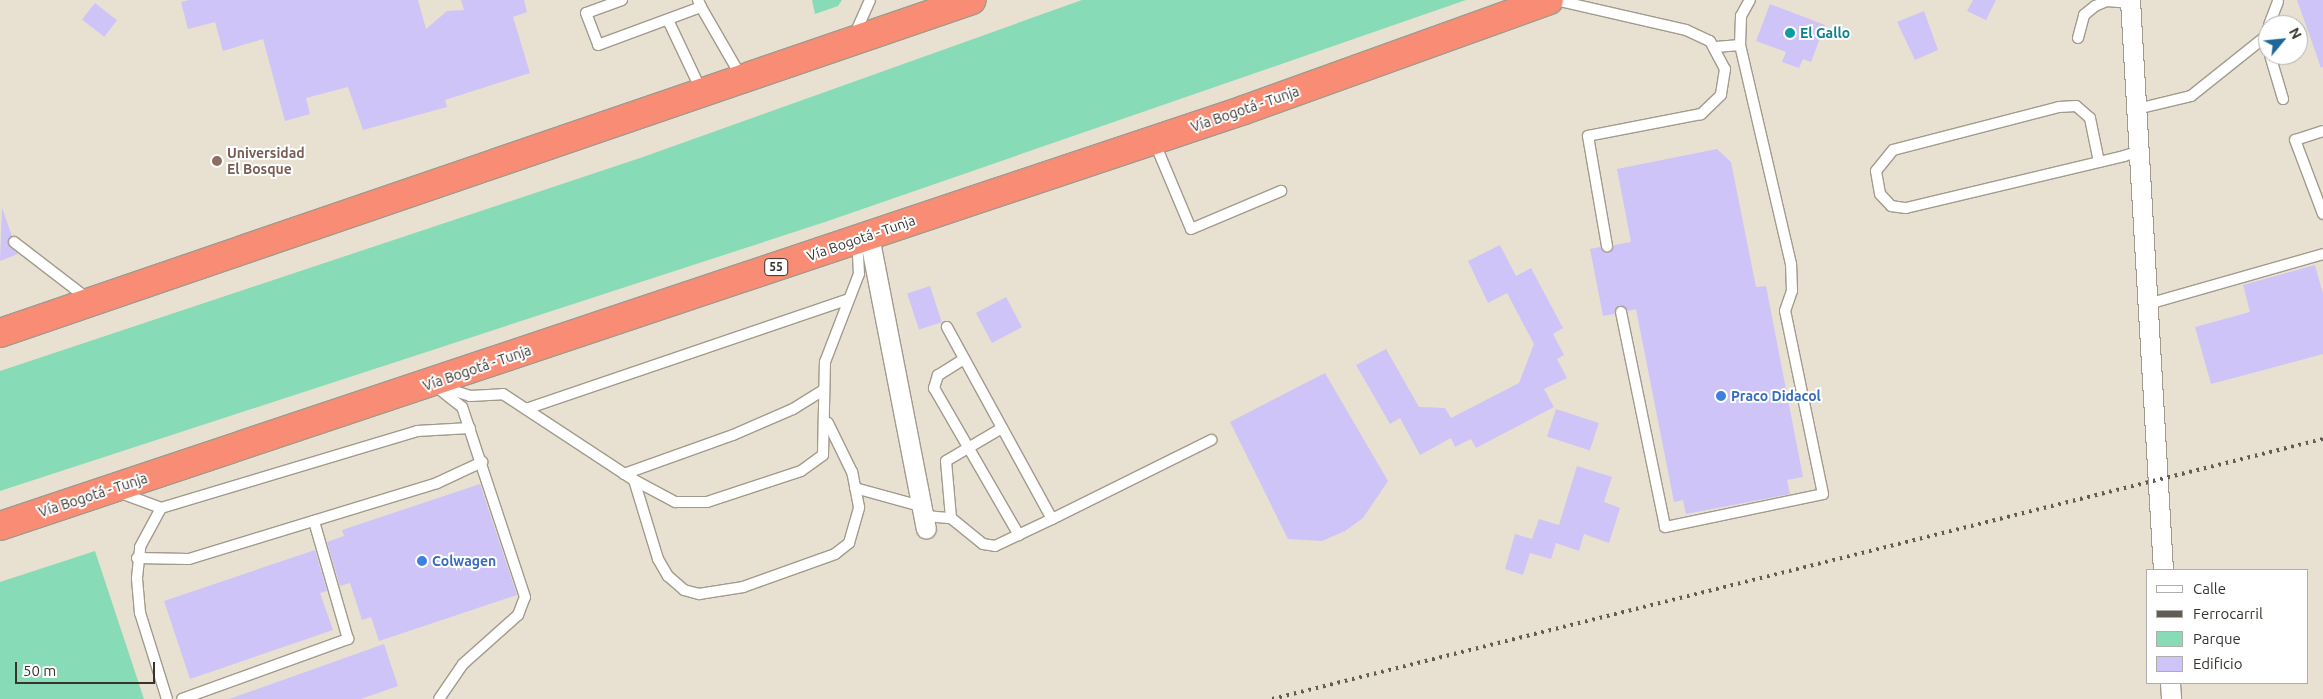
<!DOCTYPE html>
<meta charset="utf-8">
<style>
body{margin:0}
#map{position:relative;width:2323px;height:699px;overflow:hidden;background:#e8e1d1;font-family:Ubuntu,sans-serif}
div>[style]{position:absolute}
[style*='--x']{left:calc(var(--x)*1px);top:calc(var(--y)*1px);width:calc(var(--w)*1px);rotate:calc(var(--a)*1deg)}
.green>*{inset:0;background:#88dbb7}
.building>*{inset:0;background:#cec4f7;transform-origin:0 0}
.roads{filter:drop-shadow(1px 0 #a29b8d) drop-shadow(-1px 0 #a29b8d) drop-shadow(0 1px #a29b8d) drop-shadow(0 -1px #a29b8d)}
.service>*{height:10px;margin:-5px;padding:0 5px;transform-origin:5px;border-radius:5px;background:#fff}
.minor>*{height:19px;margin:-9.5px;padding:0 9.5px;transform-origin:9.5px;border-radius:9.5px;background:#fff}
.trunk>*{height:28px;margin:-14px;padding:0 14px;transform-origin:14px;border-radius:14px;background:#f88c74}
.rail>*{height:4px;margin-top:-2px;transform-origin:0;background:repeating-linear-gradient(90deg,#615d54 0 2.5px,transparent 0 7.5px)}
.dots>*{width:14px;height:14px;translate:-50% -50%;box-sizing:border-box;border:2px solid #fff;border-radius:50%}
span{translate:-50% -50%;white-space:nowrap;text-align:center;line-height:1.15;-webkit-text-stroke:4px #fff;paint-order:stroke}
.shield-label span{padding:1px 4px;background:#fff;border:1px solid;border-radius:4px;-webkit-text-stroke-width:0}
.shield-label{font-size:12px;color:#37342e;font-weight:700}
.culture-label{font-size:14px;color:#0d838f;font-weight:700}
.left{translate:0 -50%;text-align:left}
.street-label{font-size:14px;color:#37342e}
.education-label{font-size:14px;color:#785e54;font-weight:700}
.shop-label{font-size:14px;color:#366cbe;font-weight:700}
.legend{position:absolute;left:2146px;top:569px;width:162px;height:115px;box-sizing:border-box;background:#fff;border:1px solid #afaeab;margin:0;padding:6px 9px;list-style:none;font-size:15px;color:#37342e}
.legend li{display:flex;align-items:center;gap:10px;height:25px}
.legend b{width:25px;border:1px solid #afaeab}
.north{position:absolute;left:2258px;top:15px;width:50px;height:50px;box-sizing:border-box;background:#fff;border:1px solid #afaeab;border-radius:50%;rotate:62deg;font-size:14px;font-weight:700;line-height:20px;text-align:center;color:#37342e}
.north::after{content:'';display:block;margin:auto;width:18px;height:22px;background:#1d689b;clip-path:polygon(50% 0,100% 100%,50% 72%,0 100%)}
.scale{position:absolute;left:15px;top:662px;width:140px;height:22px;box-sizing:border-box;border:2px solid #37342e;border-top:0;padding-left:6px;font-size:15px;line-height:18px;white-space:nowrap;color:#37342e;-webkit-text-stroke:4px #fff;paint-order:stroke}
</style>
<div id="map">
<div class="green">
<i style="clip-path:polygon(812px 0,842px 0,838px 6px,815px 14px)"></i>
<i style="clip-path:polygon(1082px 0,1466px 0,825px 222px,0 491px,0 371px,643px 157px)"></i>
<i style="clip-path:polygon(95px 551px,144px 699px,0 699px,0 582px)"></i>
</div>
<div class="building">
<i style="clip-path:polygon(189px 0,418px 0,426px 29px,447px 11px,464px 10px,461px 0,524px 0,527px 12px,513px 17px,530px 73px,445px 100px,447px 107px,363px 130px,348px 87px,306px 98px,310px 114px,285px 121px,263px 39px,223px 51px,215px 22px,188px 29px,181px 2px)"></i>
<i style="clip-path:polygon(1973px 0,1996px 0,1986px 20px,1967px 11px)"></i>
<i style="clip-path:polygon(2297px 0,2323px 0,2323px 67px,2321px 68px)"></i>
<i style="left:95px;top:3px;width:28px;height:21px;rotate:38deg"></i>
<i style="clip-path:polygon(1770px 4px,1825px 25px,1811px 62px,1803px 59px,1799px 68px,1782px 62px,1786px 52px,1756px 41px)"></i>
<i style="clip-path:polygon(1924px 11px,1938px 50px,1915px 60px,1897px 22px)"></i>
<i style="clip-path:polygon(1717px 149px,1731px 162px,1756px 287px,1766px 286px,1803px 477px,1787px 480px,1790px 494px,1686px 514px,1683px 500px,1674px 502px,1636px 309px,1628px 311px,1620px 305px,1614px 314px,1603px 316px,1590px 249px,1600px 247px,1609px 253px,1614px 245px,1631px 242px,1617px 169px)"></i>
<i style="clip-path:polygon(2px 208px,12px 236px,8px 244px,18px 254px,0 261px)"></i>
<i style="clip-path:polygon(1500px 245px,1516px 276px,1531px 268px,1563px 328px,1553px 334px,1564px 355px,1557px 359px,1567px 378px,1544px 389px,1554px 407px,1476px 448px,1471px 439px,1455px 447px,1451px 438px,1420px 455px,1400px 418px,1390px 424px,1356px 365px,1386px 349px,1419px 407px,1445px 408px,1451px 418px,1519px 383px,1534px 344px,1507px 293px,1488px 303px,1468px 261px)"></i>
<i style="clip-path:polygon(2315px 265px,2323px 294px,2323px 354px,2211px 384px,2195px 327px,2250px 312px,2243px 285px)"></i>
<i style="left:930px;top:286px;width:38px;height:24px;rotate:72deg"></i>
<i style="left:1006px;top:297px;width:34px;height:34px;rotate:62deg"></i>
<i style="clip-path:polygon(1325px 373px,1388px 481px,1363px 518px,1345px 531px,1322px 541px,1288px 539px,1230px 422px)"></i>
<i style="left:1556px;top:409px;width:45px;height:29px;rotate:18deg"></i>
<i style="clip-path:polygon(1577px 466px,1612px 477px,1604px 502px,1620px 508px,1609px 543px,1584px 534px,1579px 551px,1556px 543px,1551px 559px,1530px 553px,1523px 575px,1505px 569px,1515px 534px,1532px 539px,1539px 519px,1559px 525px)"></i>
<i style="clip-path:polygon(480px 484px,517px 595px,379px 641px,371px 617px,362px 620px,350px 583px,340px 586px,327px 542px,344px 536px,342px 530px)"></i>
<i style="clip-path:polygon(315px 550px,327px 591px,320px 593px,333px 630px,190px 679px,164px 601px)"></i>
<i style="clip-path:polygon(384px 644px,398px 686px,361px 699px,229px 699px)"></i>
</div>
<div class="roads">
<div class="service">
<i style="--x:622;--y:0;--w:38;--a:160"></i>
<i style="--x:586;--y:13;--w:34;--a:69"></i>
<i style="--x:598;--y:45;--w:110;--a:-20.3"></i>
<i style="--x:701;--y:7;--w:8;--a:-113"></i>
<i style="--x:1555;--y:0;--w:134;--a:12.9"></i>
<i style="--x:1686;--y:30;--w:26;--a:25"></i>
<i style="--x:1710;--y:41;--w:32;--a:62"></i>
<i style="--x:1725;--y:69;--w:26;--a:99"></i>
<i style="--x:1721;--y:95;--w:28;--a:136"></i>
<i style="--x:1701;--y:114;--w:115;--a:169"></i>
<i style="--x:1588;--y:136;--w:112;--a:80.2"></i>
<i style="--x:701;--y:7;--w:82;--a:60"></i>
<i style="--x:668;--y:20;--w:80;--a:64.7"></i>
<i style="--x:2269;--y:25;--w:25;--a:-69"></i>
<i style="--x:854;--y:36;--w:39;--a:-66"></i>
<i style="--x:2078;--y:38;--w:24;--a:-75"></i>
<i style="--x:2084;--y:15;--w:14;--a:-39"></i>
<i style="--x:2095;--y:6;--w:13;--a:-23"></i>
<i style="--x:2107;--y:1;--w:24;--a:5"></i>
<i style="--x:1716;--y:47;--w:24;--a:-5"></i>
<i style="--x:2270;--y:55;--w:46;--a:73.5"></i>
<i style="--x:2137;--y:109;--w:56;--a:-13.5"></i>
<i style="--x:2191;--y:96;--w:95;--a:-38.6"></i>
<i style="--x:2265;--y:37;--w:9;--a:-69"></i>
<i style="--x:2323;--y:131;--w:29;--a:162"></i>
<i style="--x:2295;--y:140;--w:79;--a:69.3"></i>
<i style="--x:1154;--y:141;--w:95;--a:67.2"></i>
<i style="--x:1191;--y:229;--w:98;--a:-22.9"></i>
<i style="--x:2099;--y:162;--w:45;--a:-101.6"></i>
<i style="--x:2090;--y:118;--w:18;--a:-139"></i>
<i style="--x:2076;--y:106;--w:17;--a:177"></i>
<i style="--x:2059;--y:107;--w:171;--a:165.5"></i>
<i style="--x:1893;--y:150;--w:27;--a:129"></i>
<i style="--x:1876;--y:171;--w:23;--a:80"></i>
<i style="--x:1880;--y:194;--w:16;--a:47"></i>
<i style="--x:1891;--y:206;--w:15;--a:8"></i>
<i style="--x:1906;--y:208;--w:224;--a:-13.4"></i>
<i style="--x:2124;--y:156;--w:16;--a:-18"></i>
<i style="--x:14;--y:242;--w:93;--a:37.6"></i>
<i style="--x:2148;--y:304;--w:182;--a:-15.9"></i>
<i style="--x:1621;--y:312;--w:219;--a:78.4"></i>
<i style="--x:1665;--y:527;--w:161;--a:-11.8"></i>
<i style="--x:1823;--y:494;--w:187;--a:-101.7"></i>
<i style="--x:1785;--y:311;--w:21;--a:-71"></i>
<i style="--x:1792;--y:291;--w:27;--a:-92"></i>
<i style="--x:1791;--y:264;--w:225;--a:-103.1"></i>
<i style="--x:1740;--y:45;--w:29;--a:-88"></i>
<i style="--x:1741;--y:16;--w:18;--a:-61"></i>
<i style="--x:964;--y:359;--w:31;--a:148"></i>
<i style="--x:938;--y:375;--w:14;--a:107"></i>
<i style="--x:934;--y:388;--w:170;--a:60"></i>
<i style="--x:438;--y:386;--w:34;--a:17"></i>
<i style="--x:470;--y:396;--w:33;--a:-3"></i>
<i style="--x:503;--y:394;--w:157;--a:33.3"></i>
<i style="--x:634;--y:480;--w:47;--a:28.2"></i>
<i style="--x:675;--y:502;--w:32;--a:0"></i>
<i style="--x:707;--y:502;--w:99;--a:-18.3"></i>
<i style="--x:801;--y:471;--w:27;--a:-36"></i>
<i style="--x:823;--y:455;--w:93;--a:-88.8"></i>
<i style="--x:825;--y:362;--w:94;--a:-68.9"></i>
<i style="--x:859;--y:274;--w:33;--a:-93"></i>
<i style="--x:526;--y:409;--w:339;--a:-18.8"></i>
<i style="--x:624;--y:474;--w:116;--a:-19.7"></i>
<i style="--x:733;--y:435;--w:65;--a:-23.4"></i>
<i style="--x:793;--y:409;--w:36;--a:-32"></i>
<i style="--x:634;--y:480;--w:83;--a:73.1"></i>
<i style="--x:658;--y:559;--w:20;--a:60"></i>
<i style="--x:668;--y:576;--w:21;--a:41"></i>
<i style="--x:684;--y:590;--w:16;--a:15"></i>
<i style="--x:699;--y:594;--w:45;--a:-9"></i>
<i style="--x:743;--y:587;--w:98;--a:-19.7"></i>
<i style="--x:835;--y:554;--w:18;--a:-38"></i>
<i style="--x:849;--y:543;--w:37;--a:-74"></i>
<i style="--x:859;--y:507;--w:36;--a:-101"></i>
<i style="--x:852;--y:472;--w:55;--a:-116.1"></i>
<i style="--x:855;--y:488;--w:72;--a:15.4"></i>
<i style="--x:118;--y:492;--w:46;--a:20.4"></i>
<i style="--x:926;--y:516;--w:25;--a:5"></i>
<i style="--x:951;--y:518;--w:41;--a:39.1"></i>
<i style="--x:983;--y:544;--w:12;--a:9"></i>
<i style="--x:995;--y:546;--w:63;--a:-25.3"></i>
<i style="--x:1052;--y:519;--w:219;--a:-118.7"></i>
<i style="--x:951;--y:518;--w:57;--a:-95"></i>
<i style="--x:946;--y:461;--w:65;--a:-30.5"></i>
<i style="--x:1052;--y:519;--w:178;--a:-26.4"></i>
<i style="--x:137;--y:558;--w:52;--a:1.1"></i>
<i style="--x:189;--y:559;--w:259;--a:-17"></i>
<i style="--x:437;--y:483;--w:50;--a:-25"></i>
<i style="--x:167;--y:699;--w:90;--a:-107.4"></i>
<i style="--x:140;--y:613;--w:35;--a:-95"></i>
<i style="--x:137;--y:578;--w:31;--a:-84"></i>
<i style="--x:140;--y:547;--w:44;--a:-61.7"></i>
<i style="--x:161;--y:508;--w:267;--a:-16.7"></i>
<i style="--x:417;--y:431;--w:53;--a:-3.2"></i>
<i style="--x:182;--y:699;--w:177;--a:-19.9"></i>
<i style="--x:348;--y:639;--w:123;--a:-106.1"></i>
<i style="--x:439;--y:699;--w:42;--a:-55.6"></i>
<i style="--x:463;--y:664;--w:74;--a:-41.7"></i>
<i style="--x:518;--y:615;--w:19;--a:-69"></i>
<i style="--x:525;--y:597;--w:200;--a:-108.3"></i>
<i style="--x:462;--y:407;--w:29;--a:-142"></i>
</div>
<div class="minor">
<i style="--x:2130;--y:0;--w:571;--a:86.69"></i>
<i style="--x:869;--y:236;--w:298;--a:79"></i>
<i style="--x:2170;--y:683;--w:16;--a:86"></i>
</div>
<div class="trunk">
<i style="--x:0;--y:333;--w:1027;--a:-18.91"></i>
<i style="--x:0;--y:526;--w:1312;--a:-18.49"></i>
<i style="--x:1244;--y:110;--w:324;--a:-19.8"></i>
</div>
</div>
<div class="rail">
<i style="--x:1272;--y:699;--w:1083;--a:-13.9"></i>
</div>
<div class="dots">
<i style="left:1790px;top:33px;background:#0f9aa8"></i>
<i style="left:217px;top:161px;background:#8d6e63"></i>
<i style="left:1721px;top:396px;background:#3f7fe0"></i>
<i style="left:422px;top:561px;background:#3f7fe0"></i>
</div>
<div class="shield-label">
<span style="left:776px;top:267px">55</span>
</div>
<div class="culture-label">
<span class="left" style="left:1800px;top:33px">El Gallo</span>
</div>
<div class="street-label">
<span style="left:1245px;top:109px;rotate:-19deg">Vía Bogotá - Tunja</span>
<span style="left:861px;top:238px;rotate:-19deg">Vía Bogotá - Tunja</span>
<span style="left:477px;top:368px;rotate:-19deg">Vía Bogotá - Tunja</span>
<span style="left:93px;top:495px;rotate:-18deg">Vía Bogotá - Tunja</span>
</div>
<div class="education-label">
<span class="left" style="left:227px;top:161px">Universidad<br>El Bosque</span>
</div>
<div class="shop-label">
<span class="left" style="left:1731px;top:396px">Praco Didacol</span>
<span class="left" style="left:432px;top:561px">Colwagen</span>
</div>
<ul class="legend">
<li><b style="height:6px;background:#fff"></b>Calle</li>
<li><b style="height:6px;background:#615d54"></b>Ferrocarril</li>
<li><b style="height:14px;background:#88dbb7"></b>Parque</li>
<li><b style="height:14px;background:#cec4f7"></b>Edificio</li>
</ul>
<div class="north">N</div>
<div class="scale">50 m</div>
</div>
